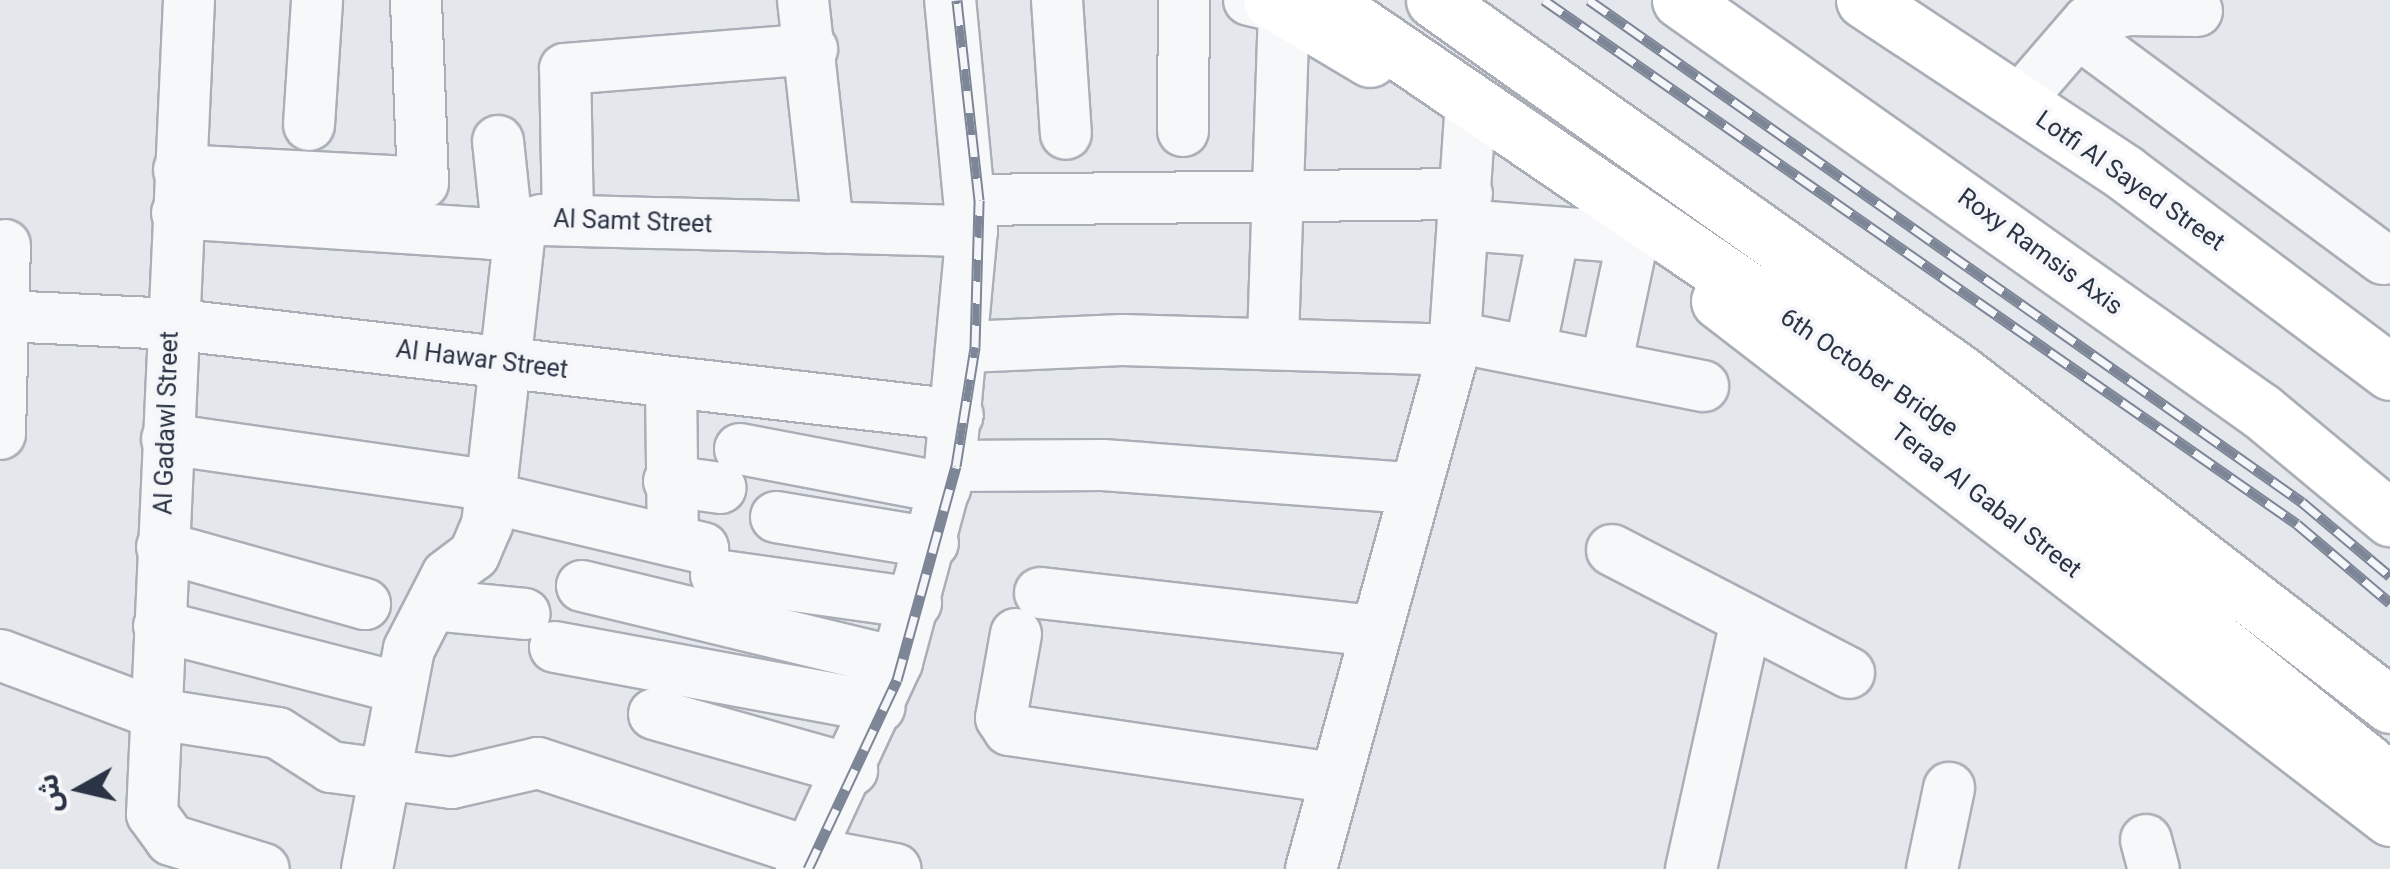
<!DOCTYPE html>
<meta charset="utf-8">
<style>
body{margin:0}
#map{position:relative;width:2390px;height:869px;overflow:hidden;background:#e4e7ec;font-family:Roboto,"Noto Sans Arabic",sans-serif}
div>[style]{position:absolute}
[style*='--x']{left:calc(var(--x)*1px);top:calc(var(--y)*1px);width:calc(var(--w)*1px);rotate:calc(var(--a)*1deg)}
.roads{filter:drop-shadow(2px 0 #a9aeb7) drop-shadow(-2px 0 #a9aeb7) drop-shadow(0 2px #a9aeb7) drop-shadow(0 -2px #a9aeb7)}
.minor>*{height:50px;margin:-25px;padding:0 25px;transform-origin:25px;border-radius:25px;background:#f7f8fa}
.major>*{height:55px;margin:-27.5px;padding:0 27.5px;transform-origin:27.5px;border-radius:27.5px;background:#fff}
.highway>*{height:55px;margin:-27.5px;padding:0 27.5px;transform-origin:27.5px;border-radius:27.5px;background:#fff}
.rail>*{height:11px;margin-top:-5.5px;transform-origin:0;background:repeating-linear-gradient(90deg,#f4f6f9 0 22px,#7d8696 0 44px);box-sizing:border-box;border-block:2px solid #7d8696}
span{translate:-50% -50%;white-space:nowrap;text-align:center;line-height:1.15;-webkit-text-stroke:8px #f4f6f9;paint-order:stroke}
.street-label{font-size:25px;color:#2b3445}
.north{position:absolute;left:30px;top:739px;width:100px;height:100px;-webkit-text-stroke:8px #f4f6f9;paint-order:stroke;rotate:262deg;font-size:28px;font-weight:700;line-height:40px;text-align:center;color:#2b3445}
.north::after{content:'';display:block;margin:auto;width:35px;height:45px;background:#2b3445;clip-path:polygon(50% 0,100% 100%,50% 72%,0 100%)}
</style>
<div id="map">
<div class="roads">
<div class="minor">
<i style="--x:189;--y:0;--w:815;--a:92.6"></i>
<i style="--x:152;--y:814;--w:32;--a:54"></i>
<i style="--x:171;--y:840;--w:97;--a:17.3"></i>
<i style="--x:803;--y:0;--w:229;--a:83.7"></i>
<i style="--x:1057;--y:0;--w:134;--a:86.2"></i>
<i style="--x:1249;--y:0;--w:36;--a:13"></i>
<i style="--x:1284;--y:8;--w:333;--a:91.9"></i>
<i style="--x:2078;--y:33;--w:380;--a:36.5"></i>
<i style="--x:2018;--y:102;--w:107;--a:-49.2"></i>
<i style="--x:2088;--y:21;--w:41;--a:-15.8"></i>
<i style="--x:2127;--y:10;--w:70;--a:0.8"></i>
<i style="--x:309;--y:125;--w:125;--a:-86.3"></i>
<i style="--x:1183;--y:131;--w:131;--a:-89.6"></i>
<i style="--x:498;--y:141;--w:86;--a:84"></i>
<i style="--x:179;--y:170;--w:244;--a:3"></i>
<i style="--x:423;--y:183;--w:183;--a:-92.2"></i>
<i style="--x:972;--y:200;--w:495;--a:-0.7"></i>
<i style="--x:177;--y:213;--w:315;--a:3.8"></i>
<i style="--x:491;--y:234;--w:53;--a:-15.4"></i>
<i style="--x:542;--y:220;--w:430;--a:1.5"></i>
<i style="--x:568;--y:220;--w:151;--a:-91.1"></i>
<i style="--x:565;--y:69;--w:248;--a:-4.6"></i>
<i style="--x:1464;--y:225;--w:169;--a:4.4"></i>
<i style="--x:1633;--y:238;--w:131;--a:101.9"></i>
<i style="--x:4;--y:316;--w:167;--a:2.7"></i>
<i style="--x:171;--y:324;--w:792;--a:6.6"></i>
<i style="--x:1455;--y:337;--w:253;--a:11.2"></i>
<i style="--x:967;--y:347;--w:155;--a:-2.6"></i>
<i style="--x:1122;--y:340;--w:332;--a:1.7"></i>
<i style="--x:1530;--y:350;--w:120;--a:-78.5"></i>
<i style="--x:671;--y:384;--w:157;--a:89.3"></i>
<i style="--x:0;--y:434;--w:189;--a:-88.5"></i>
<i style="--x:167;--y:439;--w:328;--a:8.2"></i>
<i style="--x:740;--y:449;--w:209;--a:10.8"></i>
<i style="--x:950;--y:466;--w:153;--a:-0.4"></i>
<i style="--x:1103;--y:465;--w:308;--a:4.3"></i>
<i style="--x:669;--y:481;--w:52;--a:7.7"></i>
<i style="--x:491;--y:498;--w:218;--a:13.3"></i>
<i style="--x:776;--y:517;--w:159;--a:9.4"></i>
<i style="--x:162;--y:547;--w:211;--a:15.7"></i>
<i style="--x:1612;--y:550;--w:267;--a:27.4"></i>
<i style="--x:716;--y:575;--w:202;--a:8"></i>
<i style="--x:582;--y:586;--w:324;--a:13.6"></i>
<i style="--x:1040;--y:593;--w:335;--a:6.5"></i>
<i style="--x:433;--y:605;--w:92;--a:5.6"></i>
<i style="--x:159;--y:626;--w:246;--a:14.4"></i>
<i style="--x:1016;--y:634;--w:85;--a:100.1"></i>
<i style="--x:1001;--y:718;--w:14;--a:56"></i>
<i style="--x:1009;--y:730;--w:330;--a:8.4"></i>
<i style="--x:555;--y:647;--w:330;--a:10.5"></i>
<i style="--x:0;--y:655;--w:168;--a:20.6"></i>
<i style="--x:157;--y:714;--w:122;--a:8.9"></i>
<i style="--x:278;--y:733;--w:63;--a:32.7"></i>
<i style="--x:331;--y:767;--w:122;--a:7.5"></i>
<i style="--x:452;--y:783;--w:88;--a:-13.1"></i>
<i style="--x:538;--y:763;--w:287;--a:18.2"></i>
<i style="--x:811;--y:853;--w:86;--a:10.7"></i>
<i style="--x:654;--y:714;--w:206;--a:15.8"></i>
<i style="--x:2146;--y:840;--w:30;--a:75"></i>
<i style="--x:367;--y:869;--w:224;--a:-79.2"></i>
<i style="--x:409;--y:649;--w:83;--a:-62.8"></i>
<i style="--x:447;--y:575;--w:34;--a:-37"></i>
<i style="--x:474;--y:555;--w:33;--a:-67"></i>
<i style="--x:487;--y:525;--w:305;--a:-83.6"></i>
<i style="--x:801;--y:869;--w:228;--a:-65.1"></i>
<i style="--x:897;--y:662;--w:203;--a:-74.9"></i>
<i style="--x:950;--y:466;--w:236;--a:-84.7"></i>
<i style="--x:972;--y:231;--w:232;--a:-95.4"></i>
<i style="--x:1311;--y:869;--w:538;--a:-74.6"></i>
<i style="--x:1454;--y:350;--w:233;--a:-86.1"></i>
<i style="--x:1691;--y:869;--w:255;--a:-77.5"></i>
<i style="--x:1932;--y:869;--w:83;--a:-78.1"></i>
</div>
<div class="major">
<i style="--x:1271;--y:0;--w:115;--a:30.8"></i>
<i style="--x:1680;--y:0;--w:712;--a:35.28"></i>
<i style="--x:2261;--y:411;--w:168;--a:39.7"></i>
<i style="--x:1864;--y:0;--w:313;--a:33.5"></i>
<i style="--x:2125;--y:173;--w:331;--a:36.9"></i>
<i style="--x:1719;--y:301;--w:847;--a:37.61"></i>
</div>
<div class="highway">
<i style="--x:1323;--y:0;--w:791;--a:34.33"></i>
<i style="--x:1976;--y:446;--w:533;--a:38.98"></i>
<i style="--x:1434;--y:0;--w:645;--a:35.34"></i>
<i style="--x:1960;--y:373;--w:543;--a:37.67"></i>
</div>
</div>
<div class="rail">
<i style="--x:1544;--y:0;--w:917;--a:34.83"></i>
<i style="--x:2297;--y:524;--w:122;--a:40.3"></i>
<i style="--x:1589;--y:0;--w:872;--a:35.15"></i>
<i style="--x:2302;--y:502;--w:115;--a:40.1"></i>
<i style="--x:808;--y:869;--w:209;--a:-64.8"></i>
<i style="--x:897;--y:680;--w:222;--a:-74.6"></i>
<i style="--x:956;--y:466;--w:121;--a:-80.9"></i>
<i style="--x:975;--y:347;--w:147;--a:-88.4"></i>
<i style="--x:979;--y:200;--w:201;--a:-96.3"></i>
</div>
<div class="street-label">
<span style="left:2130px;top:181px;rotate:35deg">Lotfi Al Sayed Street</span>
<span style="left:633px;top:222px;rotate:2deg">Al Samt Street</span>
<span style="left:2040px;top:252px;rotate:36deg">Roxy Ramsis Axis</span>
<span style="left:482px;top:360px;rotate:7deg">Al Hawar Street</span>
<span style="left:1869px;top:373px;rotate:34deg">6th October Bridge</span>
<span style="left:167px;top:423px;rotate:-88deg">Al Gadawl Street</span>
<span style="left:1986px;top:501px;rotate:38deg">Teraa Al Gabal Street</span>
</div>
<div class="north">ش</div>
</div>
